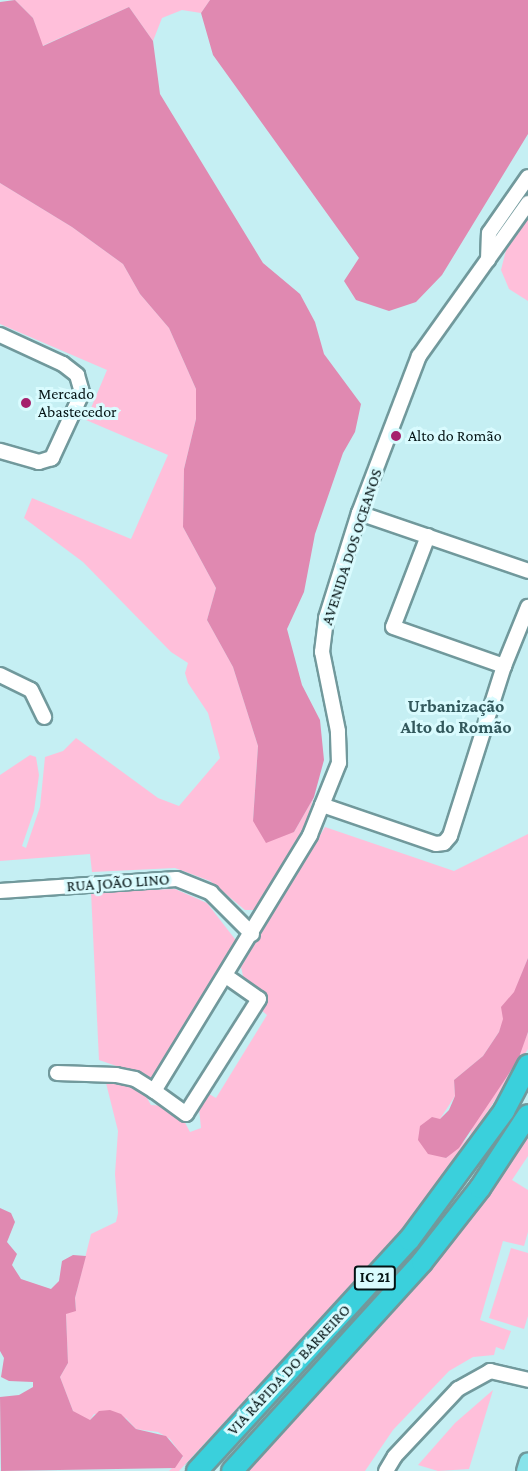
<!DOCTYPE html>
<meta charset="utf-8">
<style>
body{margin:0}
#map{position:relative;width:528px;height:1471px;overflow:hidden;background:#c5eff3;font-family:"Crimson Pro",serif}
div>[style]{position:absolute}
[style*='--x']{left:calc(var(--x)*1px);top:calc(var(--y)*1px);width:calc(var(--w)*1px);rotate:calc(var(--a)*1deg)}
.green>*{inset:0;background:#ffbfda}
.forest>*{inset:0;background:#e089b1}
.roads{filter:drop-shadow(2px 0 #71999c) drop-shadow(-2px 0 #71999c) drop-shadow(0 2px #71999c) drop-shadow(0 -2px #71999c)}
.minor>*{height:14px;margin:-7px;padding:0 7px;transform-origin:7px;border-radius:7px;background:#fff}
.major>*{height:16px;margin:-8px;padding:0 8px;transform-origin:8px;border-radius:8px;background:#89e3ea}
.highway>*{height:20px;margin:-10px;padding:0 10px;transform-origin:10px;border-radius:10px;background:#3ad0dc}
.dots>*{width:16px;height:16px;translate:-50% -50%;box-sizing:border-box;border:3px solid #d9fbfe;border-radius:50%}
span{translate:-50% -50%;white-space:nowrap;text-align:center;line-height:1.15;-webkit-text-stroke:6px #d9fbfe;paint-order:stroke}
.shield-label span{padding:2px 4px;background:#d9fbfe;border:2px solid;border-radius:4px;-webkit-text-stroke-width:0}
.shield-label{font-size:15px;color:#041314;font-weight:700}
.poi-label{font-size:16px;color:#041314}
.left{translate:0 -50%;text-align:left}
.street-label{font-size:16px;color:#041314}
.neighbourhood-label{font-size:18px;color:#32585c;font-weight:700}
</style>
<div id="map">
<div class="green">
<i style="clip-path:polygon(15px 0,210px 0,201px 13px,182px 10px,162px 18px,153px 41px,129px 7px,42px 46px,33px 18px)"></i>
<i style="clip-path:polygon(0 183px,72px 227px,123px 264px,140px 294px,169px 328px,196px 389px,196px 419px,184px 469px,183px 527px,216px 588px,207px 620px,233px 667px,258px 746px,253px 821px,294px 832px,314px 797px,305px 825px,256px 910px,245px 910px,210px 881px,175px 868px,92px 872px,90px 854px,0 861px,0 775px,30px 755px,36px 757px,39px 775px,34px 811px,22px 846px,26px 848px,40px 807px,45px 757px,63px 751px,76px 738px,158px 798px,179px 806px,220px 758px,208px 713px,188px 683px,185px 673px,188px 663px,171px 652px,83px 562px,24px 518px,32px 498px,131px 539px,168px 455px,86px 420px,107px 370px,0 324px)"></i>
<i style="clip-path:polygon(528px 218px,528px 301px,509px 289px,501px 270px,506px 250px)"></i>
<i style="clip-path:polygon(325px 827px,454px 871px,528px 834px,528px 958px,499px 1032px,483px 1056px,454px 1080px,455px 1096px,440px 1119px,433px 1153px,446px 1158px,469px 1137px,478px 1114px,514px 1067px,528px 1032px,528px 1049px,446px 1176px,409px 1223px,179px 1471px,169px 1471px,183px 1457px,170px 1439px,158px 1432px,136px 1429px,126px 1418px,94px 1414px,90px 1420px,83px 1420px,73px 1411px,60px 1377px,68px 1363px,66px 1313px,76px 1310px,75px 1298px,91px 1234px,116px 1222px,118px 1213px,115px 1174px,118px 1131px,106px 1083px,124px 1081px,144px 1093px,151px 1105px,165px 1106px,182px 1117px,190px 1132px,201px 1128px,199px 1108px,209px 1094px,216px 1098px,267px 1015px,260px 1009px,260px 990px,243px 976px,241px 967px)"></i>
<i style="clip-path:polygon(175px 889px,207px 903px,238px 943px,154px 1079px,99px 1060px,91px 892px)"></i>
<i style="clip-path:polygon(528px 1135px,528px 1156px,512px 1180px,528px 1190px,528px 1232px,524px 1246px,503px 1241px,480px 1320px,511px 1331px,504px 1350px,496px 1347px,494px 1355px,473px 1357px,449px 1371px,393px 1430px,365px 1471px,241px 1471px,445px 1248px)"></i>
<i style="clip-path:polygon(511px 1248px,528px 1253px,528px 1316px,524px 1329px,489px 1318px)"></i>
<i style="clip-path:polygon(493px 1390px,469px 1469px,438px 1471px,418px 1465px,455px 1423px)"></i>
</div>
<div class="forest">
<i style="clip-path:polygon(15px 0,33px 18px,43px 46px,129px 7px,153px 41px,160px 94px,263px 263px,300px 294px,315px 322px,324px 354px,361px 404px,355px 432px,343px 453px,315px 534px,304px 592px,287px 629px,302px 685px,320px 720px,324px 760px,314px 797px,294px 832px,266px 843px,253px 821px,258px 746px,233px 667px,207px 620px,216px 588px,183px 527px,184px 469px,196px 419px,196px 389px,169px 328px,140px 294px,123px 264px,72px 227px,0 183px,0 2px)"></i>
<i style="clip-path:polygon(210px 0,528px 0,528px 134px,442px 275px,416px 302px,389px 311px,356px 300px,344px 281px,359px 258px,213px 55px,201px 13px)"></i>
<i style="clip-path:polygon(528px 958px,528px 1032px,518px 1060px,459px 1148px,446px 1158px,428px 1154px,418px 1140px,420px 1126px,432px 1117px,440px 1119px,449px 1110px,455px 1096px,454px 1080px,483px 1056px,499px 1032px,503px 1019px,501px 1007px,514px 992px)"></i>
<i style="clip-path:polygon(0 1208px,11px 1213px,15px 1222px,7px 1242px,17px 1254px,12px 1265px,21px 1279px,51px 1289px,59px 1281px,62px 1261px,73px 1255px,86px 1256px,75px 1298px,76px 1311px,66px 1314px,68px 1363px,60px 1377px,73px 1411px,90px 1420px,99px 1411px,110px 1410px,121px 1414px,136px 1429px,166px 1436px,183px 1456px,175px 1468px,1px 1471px,0 1397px,19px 1395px,33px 1387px,33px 1382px,9px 1381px,1px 1377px,4px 1358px,0 1351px)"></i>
</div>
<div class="roads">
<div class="minor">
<i style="--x:488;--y:260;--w:27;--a:-88"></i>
<i style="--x:489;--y:233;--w:68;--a:-55.1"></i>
<i style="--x:0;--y:335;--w:69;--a:24.7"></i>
<i style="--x:63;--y:364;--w:18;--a:38"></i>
<i style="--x:77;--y:375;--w:19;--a:74"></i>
<i style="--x:82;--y:393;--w:72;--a:114.8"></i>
<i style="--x:52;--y:458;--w:14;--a:163"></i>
<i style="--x:39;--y:462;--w:41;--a:-164.2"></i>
<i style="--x:359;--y:513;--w:179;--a:18.9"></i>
<i style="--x:428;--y:536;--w:97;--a:111"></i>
<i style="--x:393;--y:627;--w:118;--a:19.4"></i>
<i style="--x:0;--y:675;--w:34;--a:26"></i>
<i style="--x:31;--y:690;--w:30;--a:64"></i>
<i style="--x:322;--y:805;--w:120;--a:18.9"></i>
<i style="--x:436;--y:844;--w:8;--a:-7"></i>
<i style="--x:444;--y:843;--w:9;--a:-49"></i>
<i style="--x:450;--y:836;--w:178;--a:-72.4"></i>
<i style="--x:504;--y:666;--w:64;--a:-67.9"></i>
<i style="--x:0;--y:891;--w:177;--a:-3.9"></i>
<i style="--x:177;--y:879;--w:37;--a:22"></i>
<i style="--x:211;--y:893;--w:58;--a:45"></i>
<i style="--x:226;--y:976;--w:40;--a:34.9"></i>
<i style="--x:259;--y:999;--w:136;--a:122.4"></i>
<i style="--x:186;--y:1114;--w:39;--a:-144"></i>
<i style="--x:154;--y:1091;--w:300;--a:-58.6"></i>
<i style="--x:310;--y:835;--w:78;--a:-68.1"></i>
<i style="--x:339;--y:763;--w:32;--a:-92"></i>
<i style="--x:338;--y:731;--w:81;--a:-101.4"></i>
<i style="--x:322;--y:652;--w:34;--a:-83"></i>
<i style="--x:326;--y:618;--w:110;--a:-72.6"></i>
<i style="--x:359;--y:513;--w:168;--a:-69.1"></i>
<i style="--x:419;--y:356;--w:188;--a:-54.5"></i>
<i style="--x:57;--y:1073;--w:59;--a:1.9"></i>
<i style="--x:116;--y:1075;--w:19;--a:12"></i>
<i style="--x:135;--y:1079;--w:22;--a:32"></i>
<i style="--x:386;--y:1471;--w:17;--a:-59"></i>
<i style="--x:395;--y:1456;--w:92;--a:-46.8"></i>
<i style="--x:458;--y:1389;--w:37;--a:-29"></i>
<i style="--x:490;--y:1371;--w:39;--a:13"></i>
</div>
<div class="major">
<i style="--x:525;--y:1471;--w:10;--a:-73"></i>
</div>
<div class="highway">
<i style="--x:197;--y:1471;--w:314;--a:-47.5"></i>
<i style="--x:409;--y:1240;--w:160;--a:-53.6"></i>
<i style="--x:504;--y:1111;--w:52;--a:-62.4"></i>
<i style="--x:232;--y:1471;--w:282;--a:-47.7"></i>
<i style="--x:422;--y:1262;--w:94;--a:-51.9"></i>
<i style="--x:480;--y:1188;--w:87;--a:-56.7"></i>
</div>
</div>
<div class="dots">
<i style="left:26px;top:403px;background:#a5206c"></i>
<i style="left:396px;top:436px;background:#a5206c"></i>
</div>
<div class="shield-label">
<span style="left:375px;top:1278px">IC 21</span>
</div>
<div class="poi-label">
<span class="left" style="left:38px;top:403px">Mercado<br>Abastecedor</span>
<span class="left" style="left:408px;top:436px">Alto do Romão</span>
</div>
<div class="street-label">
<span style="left:352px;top:547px;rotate:-72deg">AVENIDA DOS OCEANOS</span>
<span style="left:118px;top:883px;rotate:-4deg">RUA JOÃO LINO</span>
<span style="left:289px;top:1370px;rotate:-47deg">VIA RÁPIDA DO BARREIRO</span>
</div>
<div class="neighbourhood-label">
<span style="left:456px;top:717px">Urbanização<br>Alto do Romão</span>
</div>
</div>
